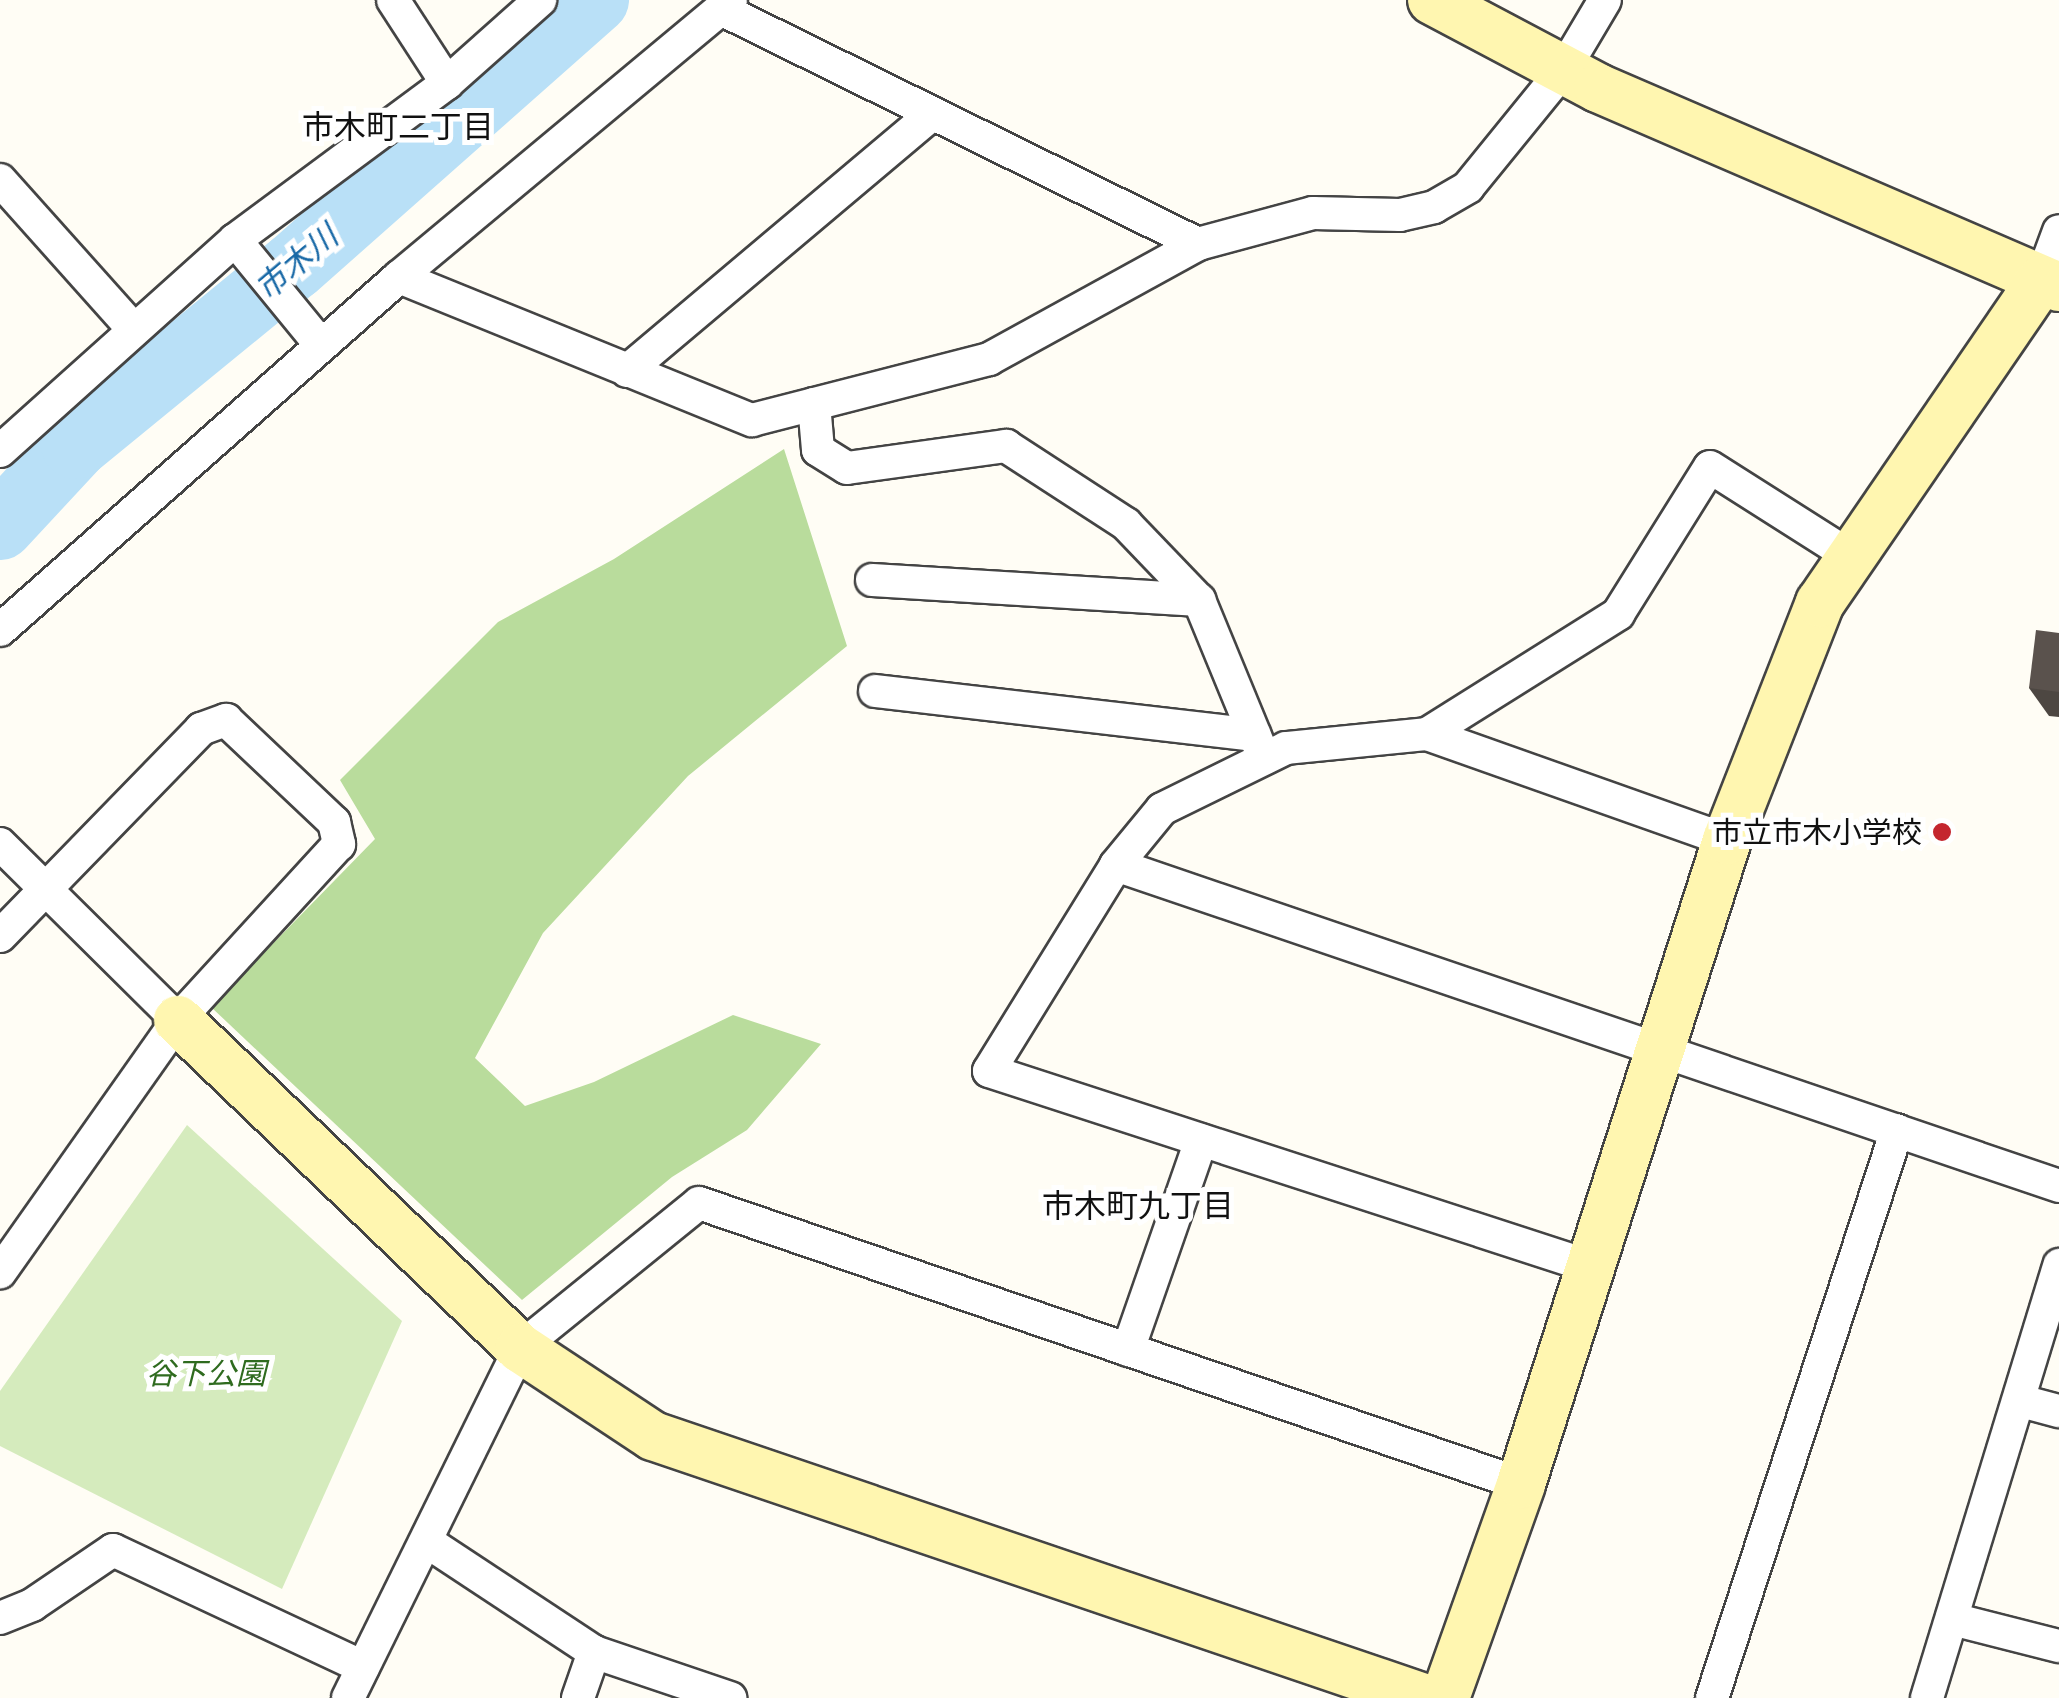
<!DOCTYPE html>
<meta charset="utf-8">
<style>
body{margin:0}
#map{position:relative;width:2059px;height:1698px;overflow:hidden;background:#fffdf5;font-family:"PT Serif","Noto Sans JP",serif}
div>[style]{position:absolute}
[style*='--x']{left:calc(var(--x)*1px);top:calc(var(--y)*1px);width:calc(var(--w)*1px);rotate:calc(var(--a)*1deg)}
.green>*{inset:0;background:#d5ebbd}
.forest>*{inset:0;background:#b9dc9c}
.river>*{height:68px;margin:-34px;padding:0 34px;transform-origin:34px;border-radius:34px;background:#b9e0f7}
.roads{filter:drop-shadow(2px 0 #444) drop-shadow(-2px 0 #444) drop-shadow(0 2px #444) drop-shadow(0 -2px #444)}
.street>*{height:32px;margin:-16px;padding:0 16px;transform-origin:16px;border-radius:16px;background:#fff}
.secondary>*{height:48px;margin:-24px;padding:0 24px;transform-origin:24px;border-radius:24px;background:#fff6b0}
.wall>*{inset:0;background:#4d4742}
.building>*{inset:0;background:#5a524d}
.dots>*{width:28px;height:28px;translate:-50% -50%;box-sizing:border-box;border:5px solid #fff;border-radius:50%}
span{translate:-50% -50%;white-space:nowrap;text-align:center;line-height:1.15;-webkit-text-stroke:10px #fff;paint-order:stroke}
.poi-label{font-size:30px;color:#111}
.right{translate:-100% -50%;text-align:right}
.park-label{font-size:30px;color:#2f6b1f;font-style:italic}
.neighbourhood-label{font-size:32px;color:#111}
.water-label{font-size:32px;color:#1768a6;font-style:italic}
</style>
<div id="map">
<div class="green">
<i style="clip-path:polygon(187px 1125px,402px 1321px,282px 1589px,0 1446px,0 1391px)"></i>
</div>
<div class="forest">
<i style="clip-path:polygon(784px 449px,847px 646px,688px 776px,543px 933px,475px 1058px,525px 1106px,594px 1082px,733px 1015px,821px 1044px,747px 1130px,672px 1177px,522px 1300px,211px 1007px,375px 839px,340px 780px,498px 622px,614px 559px)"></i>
</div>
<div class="river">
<i style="--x:0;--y:526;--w:110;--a:-47.2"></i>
<i style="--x:75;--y:445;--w:283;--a:-39.3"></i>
<i style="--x:294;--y:266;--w:402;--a:-41.5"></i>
</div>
<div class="roads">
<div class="street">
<i style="--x:393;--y:0;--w:99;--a:57"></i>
<i style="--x:721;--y:9;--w:532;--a:26.23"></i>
<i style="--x:0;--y:180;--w:200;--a:48.2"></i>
<i style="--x:235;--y:240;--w:136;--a:50.7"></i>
<i style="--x:399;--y:277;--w:381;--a:22.1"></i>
<i style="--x:752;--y:420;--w:245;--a:-14.4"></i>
<i style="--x:989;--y:359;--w:239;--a:-28.8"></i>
<i style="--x:1198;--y:244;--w:119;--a:-15.1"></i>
<i style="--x:1313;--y:213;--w:87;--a:1.3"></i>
<i style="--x:1400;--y:215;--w:35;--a:-13"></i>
<i style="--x:1434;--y:207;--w:39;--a:-30"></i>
<i style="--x:1468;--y:187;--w:152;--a:-50.9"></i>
<i style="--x:1564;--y:69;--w:80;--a:-59.3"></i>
<i style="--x:2041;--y:280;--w:52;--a:-69.8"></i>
<i style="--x:627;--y:371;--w:400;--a:-40.1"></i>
<i style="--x:814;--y:404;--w:46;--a:85"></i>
<i style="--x:818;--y:450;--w:34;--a:32"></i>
<i style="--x:847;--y:468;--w:161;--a:-7.9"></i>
<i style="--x:1006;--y:446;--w:143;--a:33"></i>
<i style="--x:1126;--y:524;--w:105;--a:46.2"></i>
<i style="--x:1199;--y:600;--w:171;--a:67.6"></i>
<i style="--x:0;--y:451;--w:316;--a:-41.9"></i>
<i style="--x:235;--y:240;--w:264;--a:-36.5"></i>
<i style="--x:447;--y:83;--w:125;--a:-41.7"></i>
<i style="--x:872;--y:580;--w:328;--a:3.5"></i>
<i style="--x:0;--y:630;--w:533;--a:-41.5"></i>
<i style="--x:399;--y:277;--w:432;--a:-39.8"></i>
<i style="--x:875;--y:691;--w:382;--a:6.6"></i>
<i style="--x:1427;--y:734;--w:318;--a:19.5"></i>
<i style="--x:0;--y:844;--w:250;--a:44.7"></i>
<i style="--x:1116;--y:865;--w:996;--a:18.8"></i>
<i style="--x:0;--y:936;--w:289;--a:-45.8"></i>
<i style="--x:201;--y:729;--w:27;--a:-20"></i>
<i style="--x:226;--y:720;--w:149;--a:43.4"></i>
<i style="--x:334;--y:822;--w:23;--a:77"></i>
<i style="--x:339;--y:844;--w:239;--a:132.5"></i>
<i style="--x:178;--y:1020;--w:309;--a:125.2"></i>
<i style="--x:1592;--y:1267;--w:634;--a:-161.99"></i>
<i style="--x:989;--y:1071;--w:242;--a:-58.3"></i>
<i style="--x:1116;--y:865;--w:72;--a:-50.6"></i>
<i style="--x:1162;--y:809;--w:138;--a:-26.2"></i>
<i style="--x:1286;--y:748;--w:142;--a:-5.7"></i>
<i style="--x:1427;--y:734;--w:226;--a:-32.1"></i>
<i style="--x:1618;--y:614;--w:173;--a:-58"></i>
<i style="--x:1710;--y:467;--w:166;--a:32.4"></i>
<i style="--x:1128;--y:1350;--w:222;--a:-70.8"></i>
<i style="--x:2021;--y:1401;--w:39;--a:15"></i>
<i style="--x:429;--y:1543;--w:198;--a:33.4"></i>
<i style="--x:594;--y:1652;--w:144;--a:18.7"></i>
<i style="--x:0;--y:1618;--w:35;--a:-22"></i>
<i style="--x:32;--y:1605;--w:98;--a:-34.2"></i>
<i style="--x:113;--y:1550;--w:276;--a:25.1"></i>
<i style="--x:1952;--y:1619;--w:110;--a:14.2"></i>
<i style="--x:348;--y:1698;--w:390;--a:-63.8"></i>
<i style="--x:520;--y:1348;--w:230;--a:-39"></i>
<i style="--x:699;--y:1203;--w:869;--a:18.87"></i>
<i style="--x:578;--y:1698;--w:49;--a:-70.8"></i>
<i style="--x:1712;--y:1698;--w:597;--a:-71.96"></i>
<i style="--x:1927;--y:1698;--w:453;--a:-73"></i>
</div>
<div class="secondary">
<i style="--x:1432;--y:0;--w:188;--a:27.9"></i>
<i style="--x:1598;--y:88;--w:502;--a:23.35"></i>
<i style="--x:178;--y:1020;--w:474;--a:43.8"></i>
<i style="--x:520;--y:1348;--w:159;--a:33.5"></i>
<i style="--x:653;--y:1436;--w:814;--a:18.77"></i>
<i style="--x:1445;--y:1698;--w:227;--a:-70.4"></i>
<i style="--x:1521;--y:1484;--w:676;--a:-72.26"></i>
<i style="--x:1727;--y:840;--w:255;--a:-68.6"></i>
<i style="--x:1820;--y:603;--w:391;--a:-55.6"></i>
</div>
</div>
<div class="wall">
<i style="clip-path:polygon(2059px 633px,2059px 717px,2049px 716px,2029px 688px)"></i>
</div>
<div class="building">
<i style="clip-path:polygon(2036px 630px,2059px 633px,2059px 692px,2029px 688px)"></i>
</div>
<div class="dots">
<i style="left:1942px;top:832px;background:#c4262e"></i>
</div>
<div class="poi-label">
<span class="right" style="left:1922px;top:832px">市立市木小学校</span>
</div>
<div class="park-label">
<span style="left:206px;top:1373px">谷下公園</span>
</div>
<div class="neighbourhood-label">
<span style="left:398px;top:126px">市木町二丁目</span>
<span style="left:1138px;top:1205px">市木町九丁目</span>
</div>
<div class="water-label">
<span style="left:296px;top:262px;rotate:-40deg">市木川</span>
</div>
</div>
